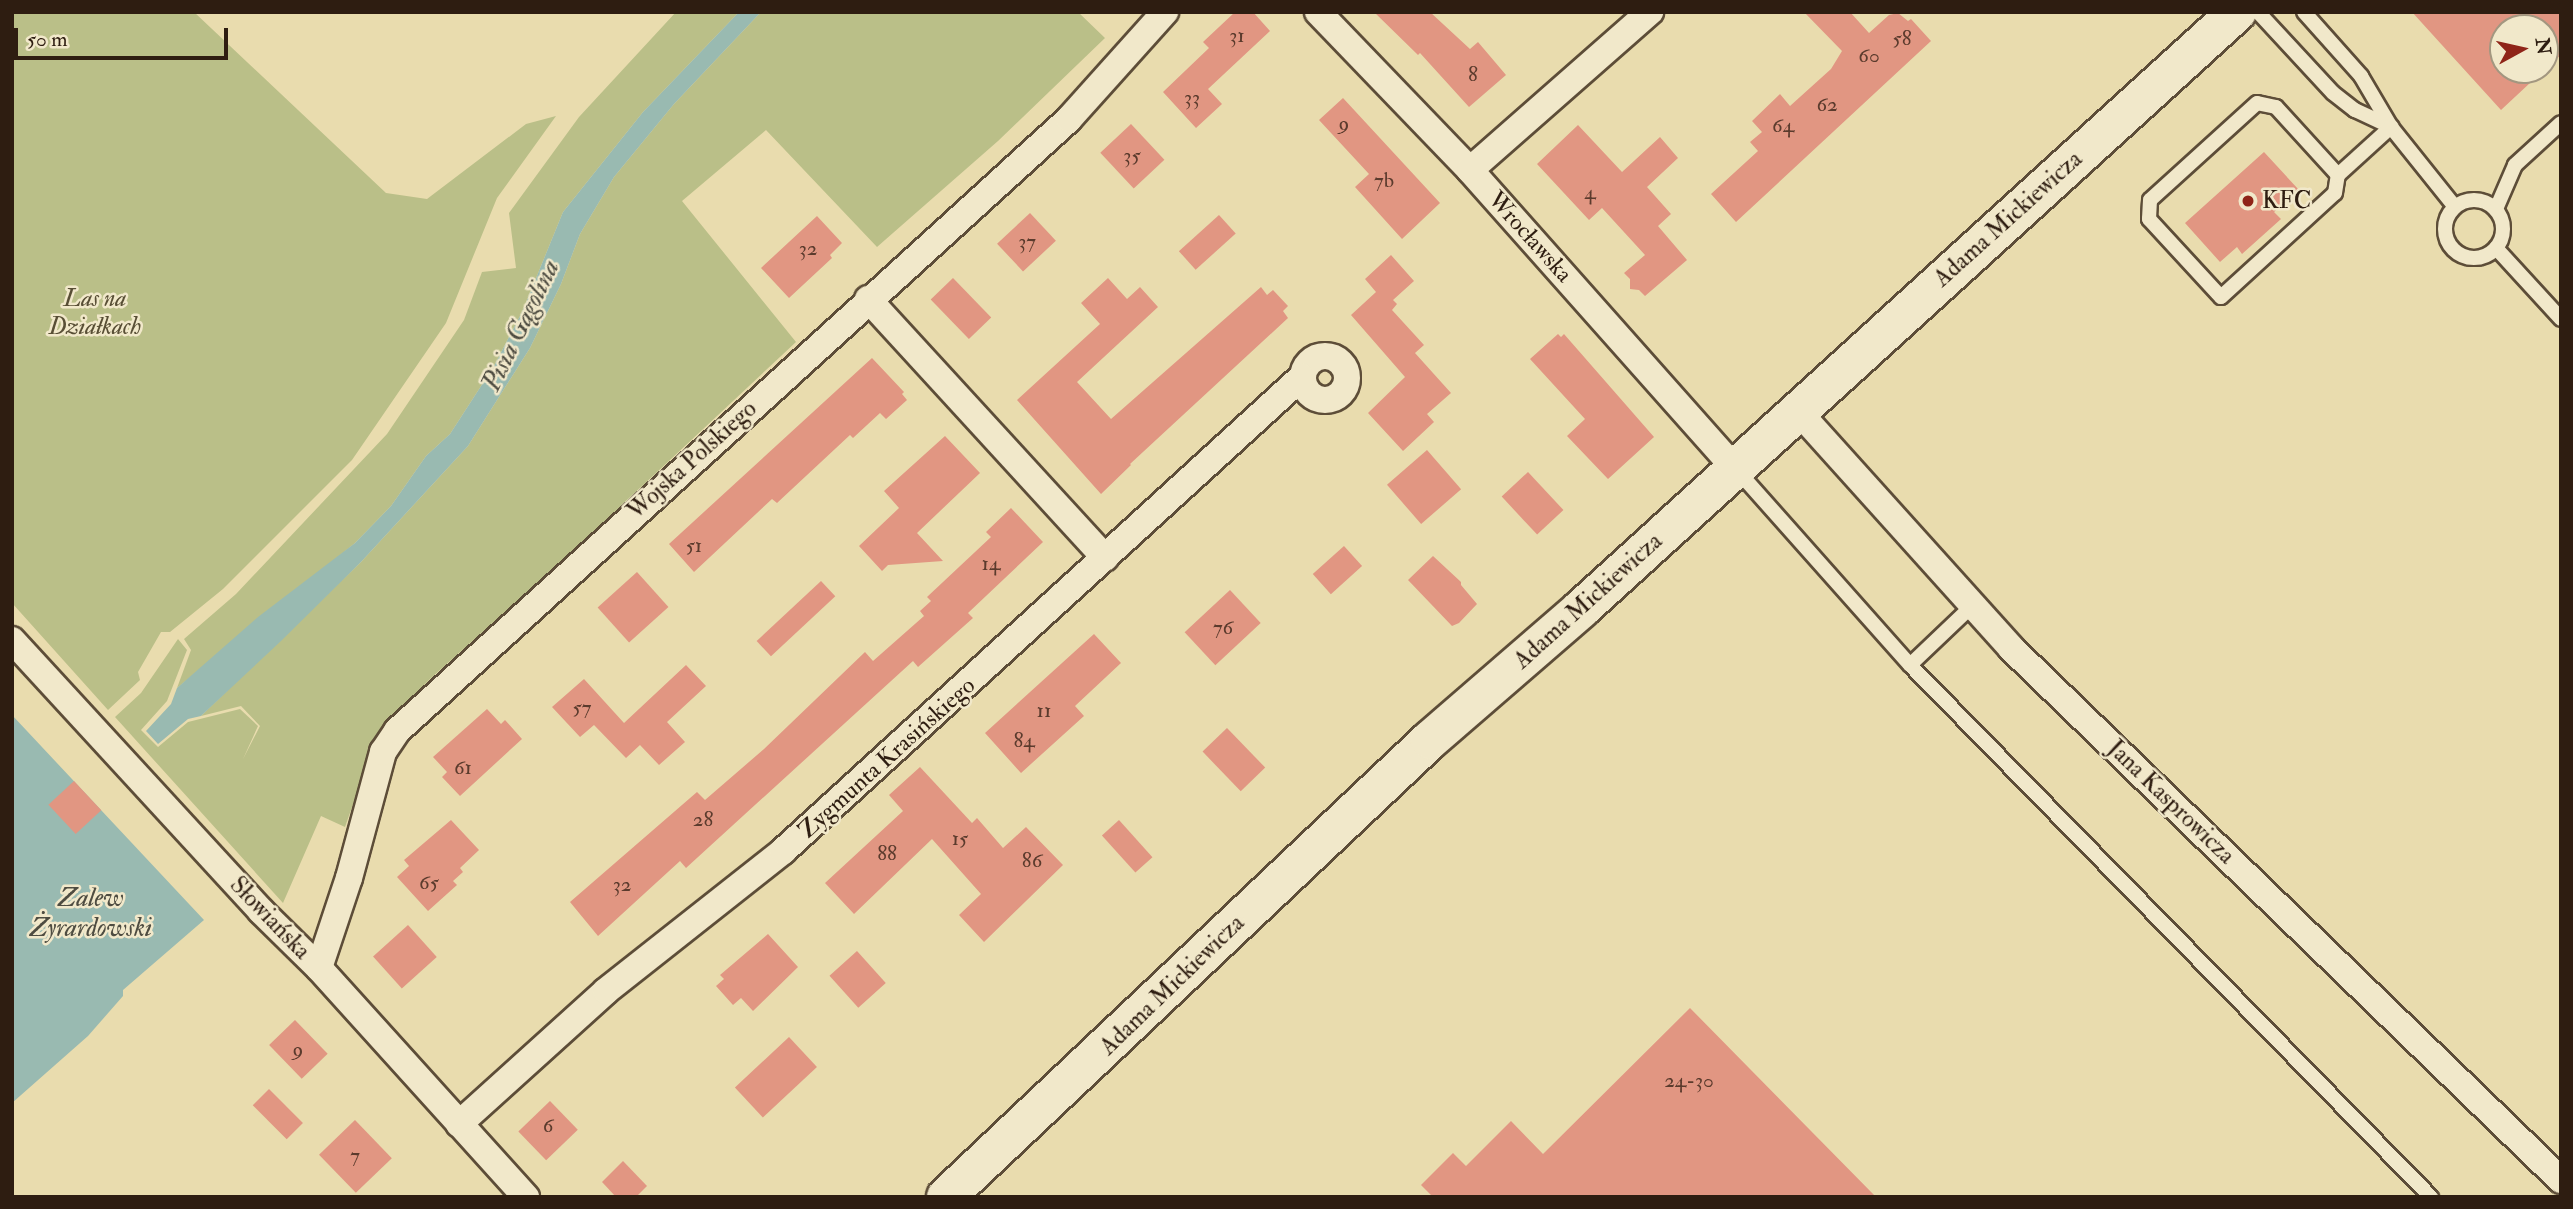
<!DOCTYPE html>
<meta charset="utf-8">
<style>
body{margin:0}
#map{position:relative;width:2573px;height:1209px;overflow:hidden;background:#e9dcae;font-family:"IM FELL Double Pica",serif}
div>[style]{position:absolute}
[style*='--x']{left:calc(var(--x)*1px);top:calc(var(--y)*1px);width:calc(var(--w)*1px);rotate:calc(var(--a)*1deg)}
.green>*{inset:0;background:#babf88}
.water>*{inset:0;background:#99bab1}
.building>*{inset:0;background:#e19682;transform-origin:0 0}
.roads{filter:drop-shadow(2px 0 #5d4d38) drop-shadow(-2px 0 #5d4d38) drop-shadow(0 2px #5d4d38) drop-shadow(0 -2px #5d4d38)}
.lane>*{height:14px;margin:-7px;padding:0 7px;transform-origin:7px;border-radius:7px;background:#f1e8ca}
.lane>.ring{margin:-7px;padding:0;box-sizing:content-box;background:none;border:14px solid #f1e8ca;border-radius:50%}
.street>*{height:26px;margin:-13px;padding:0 13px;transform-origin:13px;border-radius:13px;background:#f1e8ca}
.street>.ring{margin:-13px;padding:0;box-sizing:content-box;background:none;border:26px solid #f1e8ca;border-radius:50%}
.secondary>*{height:38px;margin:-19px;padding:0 19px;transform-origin:19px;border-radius:19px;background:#f1e8ca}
.dots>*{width:19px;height:19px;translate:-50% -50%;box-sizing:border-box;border:4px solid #f1e8ca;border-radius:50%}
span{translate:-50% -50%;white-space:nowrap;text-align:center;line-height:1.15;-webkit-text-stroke:5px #f1e8ca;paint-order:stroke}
.number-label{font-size:21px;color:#5b3b2d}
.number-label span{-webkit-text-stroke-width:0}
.poi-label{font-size:24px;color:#2e1d11}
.left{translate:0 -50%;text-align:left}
.street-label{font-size:24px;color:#2e1d11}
.park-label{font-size:24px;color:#584e35;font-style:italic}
.water-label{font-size:26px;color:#4e4c41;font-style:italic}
.frame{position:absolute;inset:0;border:14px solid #2e1d11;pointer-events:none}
.north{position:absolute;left:2489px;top:14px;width:70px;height:70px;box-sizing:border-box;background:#f1e8ca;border:2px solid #a39780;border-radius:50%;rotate:82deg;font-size:19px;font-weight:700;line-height:28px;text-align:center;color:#2e1d11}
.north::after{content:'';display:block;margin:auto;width:24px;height:32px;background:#8f2418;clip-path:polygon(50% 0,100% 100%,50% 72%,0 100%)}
.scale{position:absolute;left:14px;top:28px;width:214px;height:32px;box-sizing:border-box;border:4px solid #2e1d11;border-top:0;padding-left:9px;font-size:21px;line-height:24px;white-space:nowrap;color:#2e1d11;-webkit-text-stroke:5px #f1e8ca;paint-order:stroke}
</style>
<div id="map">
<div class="green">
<i style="clip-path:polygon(12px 12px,194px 12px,386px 193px,427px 199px,526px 124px,556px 116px,497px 198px,446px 323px,352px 460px,223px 589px,170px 632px,161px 632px,138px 672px,140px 680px,108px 710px,12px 603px)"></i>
<i style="clip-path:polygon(676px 12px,739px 12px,643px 112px,563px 212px,523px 310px,494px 366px,450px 434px,426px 456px,391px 506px,355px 543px,177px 688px,191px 650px,184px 639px,236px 594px,387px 434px,464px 320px,482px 272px,516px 268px,509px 213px,579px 117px)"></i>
<i style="clip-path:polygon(761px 12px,1078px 12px,1105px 38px,998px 141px,877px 247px,766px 130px,682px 201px,796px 342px,576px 548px,430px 679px,378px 733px,345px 827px,321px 816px,283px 903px,115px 717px,141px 693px,178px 639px,187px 650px,167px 701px,141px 730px,158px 747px,188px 722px,240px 709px,258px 726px,243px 759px,260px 726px,241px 706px,201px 716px,361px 562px,468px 446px,530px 348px,561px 284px,580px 234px,614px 177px,674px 104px)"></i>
</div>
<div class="water">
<i style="clip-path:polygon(739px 12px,761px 12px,674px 104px,614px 177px,580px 234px,561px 284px,530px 348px,468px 446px,361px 562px,281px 641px,201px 716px,188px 719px,158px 744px,146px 731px,171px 704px,177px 688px,258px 617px,355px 543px,391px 506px,426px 456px,450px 434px,494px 366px,523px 310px,563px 212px,643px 112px)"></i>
<i style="clip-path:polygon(12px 715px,204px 920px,123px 990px,123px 996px,88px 1036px,12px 1103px)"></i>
</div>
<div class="building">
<i style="clip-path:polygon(1235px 12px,1253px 12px,1270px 31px,1208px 89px,1222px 104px,1196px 128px,1163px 92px,1209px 48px,1203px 42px)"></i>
<i style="clip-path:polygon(1374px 12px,1430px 12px,1470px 49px,1478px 42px,1506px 75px,1469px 107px,1420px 53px,1418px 55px)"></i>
<i style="clip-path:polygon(1804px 12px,1850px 12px,1869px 33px,1889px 15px,1898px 13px,1908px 21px,1911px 19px,1931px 41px,1736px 222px,1711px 194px,1758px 151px,1750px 142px,1762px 132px,1752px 121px,1780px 94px,1790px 106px,1831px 69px,1842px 51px)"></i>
<i style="clip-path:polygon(2412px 12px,2561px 12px,2561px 55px,2545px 69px,2545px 28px,2503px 28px,2503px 70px,2544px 70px,2501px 110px)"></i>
<i style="clip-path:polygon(1343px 98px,1440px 203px,1402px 239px,1355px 187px,1369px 174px,1319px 120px)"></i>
<i style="left:1131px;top:124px;width:49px;height:42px;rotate:47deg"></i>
<i style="clip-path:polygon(1578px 125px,1622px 172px,1660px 137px,1678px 158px,1647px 187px,1671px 214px,1658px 226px,1687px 260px,1645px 296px,1639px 290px,1630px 289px,1630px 279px,1624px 273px,1645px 255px,1602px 208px,1589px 220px,1537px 164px)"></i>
<i style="clip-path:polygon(2264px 152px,2299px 190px,2274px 212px,2281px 219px,2242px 254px,2237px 247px,2220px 262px,2185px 223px)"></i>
<i style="left:1030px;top:213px;width:38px;height:45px;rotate:47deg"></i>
<i style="left:1219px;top:215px;width:25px;height:54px;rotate:48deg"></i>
<i style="clip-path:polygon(817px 216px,842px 243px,830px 255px,832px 258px,789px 298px,761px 268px)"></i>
<i style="clip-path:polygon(1391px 255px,1414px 281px,1393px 300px,1397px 304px,1392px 310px,1424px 345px,1415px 353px,1451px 393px,1427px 414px,1434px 422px,1403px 451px,1368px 413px,1405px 377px,1351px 315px,1376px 292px,1365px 279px)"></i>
<i style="left:953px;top:278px;width:55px;height:31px;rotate:46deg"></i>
<i style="clip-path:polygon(1108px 278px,1127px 299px,1140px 287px,1158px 307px,1077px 382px,1111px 419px,1261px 287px,1267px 295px,1273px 290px,1288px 306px,1283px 311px,1288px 318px,1130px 464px,1131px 465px,1101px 494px,1017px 400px,1100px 324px,1081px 303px)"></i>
<i style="clip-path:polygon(1558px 334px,1561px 337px,1564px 334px,1654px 437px,1608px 479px,1567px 436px,1585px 419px,1530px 359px)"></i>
<i style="clip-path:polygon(872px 358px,904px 392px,902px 394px,907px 400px,886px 419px,880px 413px,853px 438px,850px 435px,777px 503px,772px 499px,694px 572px,669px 544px)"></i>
<i style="clip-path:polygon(945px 436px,980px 473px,917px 533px,943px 561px,888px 565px,882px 571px,859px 546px,899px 508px,884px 491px)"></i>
<i style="left:1427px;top:450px;width:52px;height:53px;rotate:49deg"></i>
<i style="left:1528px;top:472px;width:52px;height:36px;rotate:47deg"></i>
<i style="clip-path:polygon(1011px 508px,1043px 542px,968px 613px,973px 618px,918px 667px,913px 661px,686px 868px,680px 861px,598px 936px,570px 902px,697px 792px,705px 800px,764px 749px,865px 652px,873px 661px,924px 616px,920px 611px,931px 601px,927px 597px,991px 537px,986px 532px)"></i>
<i style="left:1344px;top:546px;width:27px;height:42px;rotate:48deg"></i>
<i style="clip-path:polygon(1433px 556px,1461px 582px,1461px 585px,1477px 604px,1459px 623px,1452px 626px,1408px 580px)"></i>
<i style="left:637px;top:572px;width:47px;height:53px;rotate:48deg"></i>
<i style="left:821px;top:581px;width:21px;height:88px;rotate:47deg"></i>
<i style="left:1230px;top:590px;width:45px;height:62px;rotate:47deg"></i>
<i style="clip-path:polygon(1094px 634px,1121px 663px,1075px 706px,1084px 716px,1021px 773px,985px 733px)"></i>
<i style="clip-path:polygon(686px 665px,706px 686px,667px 722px,685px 742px,659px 765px,640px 745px,626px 758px,594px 725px,580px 737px,552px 707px,584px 679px,624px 723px)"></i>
<i style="clip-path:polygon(487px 709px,501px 724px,505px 720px,522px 739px,460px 796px,442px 777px,447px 772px,433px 757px)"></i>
<i style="left:1227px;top:728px;width:55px;height:34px;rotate:46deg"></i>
<i style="clip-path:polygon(920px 767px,972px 823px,977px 818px,1003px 848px,1026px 827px,1063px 865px,984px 942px,959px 915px,981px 894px,932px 839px,854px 914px,825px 883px,903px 811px,889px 795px)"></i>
<i style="left:74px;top:781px;width:40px;height:35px;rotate:47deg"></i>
<i style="clip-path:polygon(451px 820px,479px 850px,460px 868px,463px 872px,453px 881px,457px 885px,428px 911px,397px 877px,409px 866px,404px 860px)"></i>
<i style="left:1119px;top:820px;width:50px;height:23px;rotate:48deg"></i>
<i style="left:408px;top:925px;width:43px;height:47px;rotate:48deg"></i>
<i style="clip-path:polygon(768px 934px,798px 967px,753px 1011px,741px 998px,733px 1005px,716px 986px,724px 979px,720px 975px)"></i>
<i style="left:857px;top:951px;width:43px;height:37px;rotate:48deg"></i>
<i style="clip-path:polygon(1690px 1008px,1876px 1197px,1433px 1197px,1421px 1185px,1453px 1153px,1466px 1166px,1511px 1121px,1543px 1154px)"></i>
<i style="left:295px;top:1020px;width:47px;height:36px;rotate:46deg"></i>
<i style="left:789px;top:1037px;width:41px;height:74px;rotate:47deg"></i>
<i style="left:269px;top:1089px;width:48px;height:23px;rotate:45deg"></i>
<i style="left:550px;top:1101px;width:40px;height:44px;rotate:46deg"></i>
<i style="left:355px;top:1120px;width:53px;height:50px;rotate:46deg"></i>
<i style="clip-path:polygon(623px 1161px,647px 1186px,636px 1197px,616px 1197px,602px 1182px)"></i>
</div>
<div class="roads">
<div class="lane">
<i style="--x:2258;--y:12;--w:110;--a:47.2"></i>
<i style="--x:2333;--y:93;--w:28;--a:38"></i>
<i style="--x:2355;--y:110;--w:40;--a:25"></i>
<i style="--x:2304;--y:12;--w:86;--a:48.3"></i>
<i style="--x:2361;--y:76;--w:59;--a:59.5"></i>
<i style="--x:2391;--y:127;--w:102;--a:51.3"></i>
<i style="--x:2338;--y:175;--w:92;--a:-132.4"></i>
<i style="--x:2276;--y:107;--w:19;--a:-168"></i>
<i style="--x:2257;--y:103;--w:144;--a:137.8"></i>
<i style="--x:2150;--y:200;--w:19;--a:93"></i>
<i style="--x:2149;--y:219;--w:106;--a:47.3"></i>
<i style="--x:2221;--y:297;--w:154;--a:-42.4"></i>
<i style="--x:2335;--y:193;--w:18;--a:-81"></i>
<i style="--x:2338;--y:175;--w:72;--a:-42.2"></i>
<i class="ring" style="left:2445px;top:200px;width:44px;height:44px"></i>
<i style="--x:2496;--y:209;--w:48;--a:-66.6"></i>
<i style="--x:2515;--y:165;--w:62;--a:-42.4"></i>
<i style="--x:2496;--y:248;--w:96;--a:47.5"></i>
<i style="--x:1736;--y:469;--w:262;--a:48.4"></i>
<i style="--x:1973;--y:605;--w:87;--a:136.4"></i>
<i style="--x:1910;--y:665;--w:745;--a:45.6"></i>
</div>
<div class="street">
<i style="--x:1318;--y:12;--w:219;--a:46.1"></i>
<i style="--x:1470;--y:170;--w:399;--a:48.4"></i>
<i style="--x:1470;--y:170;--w:240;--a:-41.3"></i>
<i style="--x:868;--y:299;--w:351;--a:47.5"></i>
<i class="ring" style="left:1303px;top:356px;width:18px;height:18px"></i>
<i style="--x:1797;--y:410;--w:320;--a:48"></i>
<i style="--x:2011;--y:648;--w:765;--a:44.05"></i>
<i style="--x:12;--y:640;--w:368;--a:47.4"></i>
<i style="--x:261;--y:911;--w:81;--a:44.5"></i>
<i style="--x:319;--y:968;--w:309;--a:47.9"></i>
<i style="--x:319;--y:968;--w:95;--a:-71.6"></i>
<i style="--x:349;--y:878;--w:131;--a:-74.9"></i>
<i style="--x:383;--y:752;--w:25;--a:-56"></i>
<i style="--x:397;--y:731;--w:909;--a:-42.32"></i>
<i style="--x:1069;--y:119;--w:144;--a:-48.1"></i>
<i style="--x:459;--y:1124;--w:198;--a:-42.1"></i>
<i style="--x:606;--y:991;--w:226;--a:-38.3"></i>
<i style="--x:783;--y:851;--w:703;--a:-42.41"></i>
</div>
<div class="secondary">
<i style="--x:946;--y:1197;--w:666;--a:-43.36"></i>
<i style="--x:1430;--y:740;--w:200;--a:-40.9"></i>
<i style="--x:1581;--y:609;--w:887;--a:-42.3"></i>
</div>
</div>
<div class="dots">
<i style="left:2248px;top:201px;background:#8f2418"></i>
</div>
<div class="number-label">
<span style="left:1237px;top:36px">31</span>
<span style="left:1902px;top:39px">58</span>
<span style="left:1869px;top:56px">60</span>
<span style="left:1473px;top:75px">8</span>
<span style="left:1192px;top:98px">33</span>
<span style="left:1827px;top:105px">62</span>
<span style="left:1344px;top:124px">9</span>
<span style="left:1783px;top:126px">64</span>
<span style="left:1132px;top:156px">35</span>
<span style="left:1384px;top:181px">7b</span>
<span style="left:1590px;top:193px">4</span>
<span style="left:1027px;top:242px">37</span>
<span style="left:808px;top:249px">32</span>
<span style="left:694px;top:546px">51</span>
<span style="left:991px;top:564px">14</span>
<span style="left:1223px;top:628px">76</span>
<span style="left:582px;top:708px">57</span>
<span style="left:1044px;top:711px">11</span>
<span style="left:1024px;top:741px">84</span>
<span style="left:463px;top:768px">61</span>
<span style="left:703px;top:820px">28</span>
<span style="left:960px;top:839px">15</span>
<span style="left:887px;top:854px">88</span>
<span style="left:1032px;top:861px">86</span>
<span style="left:429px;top:883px">65</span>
<span style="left:622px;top:885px">32</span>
<span style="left:298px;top:1050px">9</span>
<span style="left:1689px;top:1081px">24-30</span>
<span style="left:548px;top:1126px">6</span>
<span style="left:355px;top:1156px">7</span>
</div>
<div class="poi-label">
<span class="left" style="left:2262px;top:201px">KFC</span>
</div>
<div class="street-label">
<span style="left:2008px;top:219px;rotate:-42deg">Adama Mickiewicza</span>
<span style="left:1530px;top:237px;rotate:48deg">Wrocławska</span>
<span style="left:692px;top:460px;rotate:-42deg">Wojska Polskiego</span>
<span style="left:1588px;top:601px;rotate:-42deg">Adama Mickiewicza</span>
<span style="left:887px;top:758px;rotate:-42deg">Zygmunta Krasińskiego</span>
<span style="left:2171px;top:802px;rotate:44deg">Jana Kasprowicza</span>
<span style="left:270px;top:918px;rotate:46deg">Słowiańska</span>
<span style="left:1172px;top:985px;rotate:-44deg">Adama Mickiewicza</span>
</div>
<div class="park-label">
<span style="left:95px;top:313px">Las na<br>Działkach</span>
</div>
<div class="water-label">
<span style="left:522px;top:326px;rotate:-64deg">Pisia Gągolina</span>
<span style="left:91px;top:914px">Zalew<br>Żyrardowski</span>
</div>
<div class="frame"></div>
<div class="north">N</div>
<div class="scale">50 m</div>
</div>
